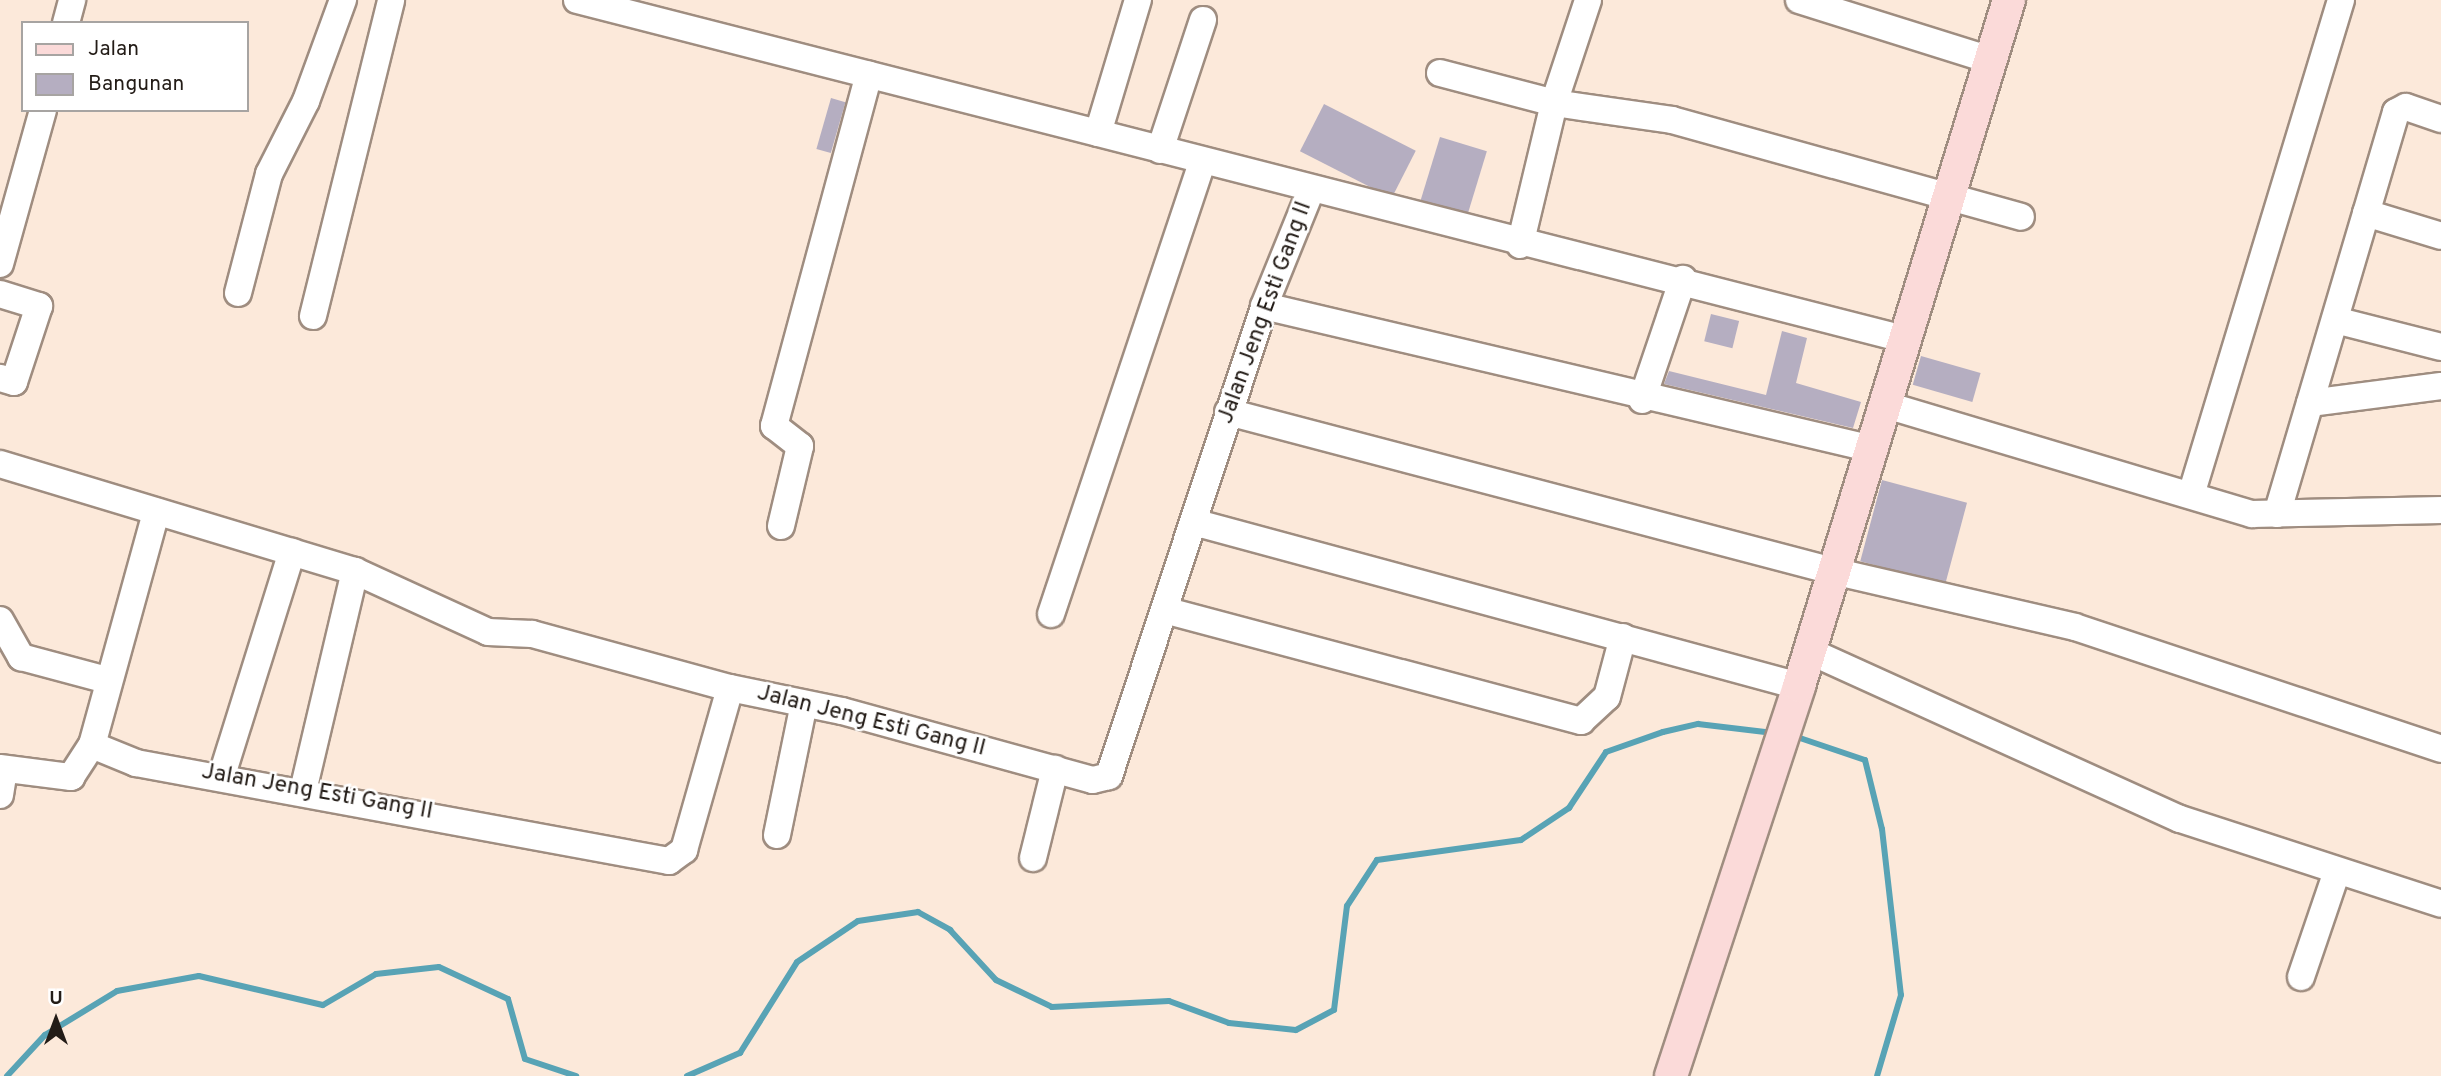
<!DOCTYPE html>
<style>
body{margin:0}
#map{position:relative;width:2441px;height:1076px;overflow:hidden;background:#fce9da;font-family:Overpass,sans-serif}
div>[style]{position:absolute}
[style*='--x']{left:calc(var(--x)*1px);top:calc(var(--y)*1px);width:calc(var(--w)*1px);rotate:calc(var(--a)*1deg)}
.stream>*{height:6px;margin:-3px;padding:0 3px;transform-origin:3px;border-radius:3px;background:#58a3b5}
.building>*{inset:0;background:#b5aec1;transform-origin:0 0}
.roads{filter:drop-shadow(2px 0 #9f8d80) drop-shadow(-2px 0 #9f8d80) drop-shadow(0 2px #9f8d80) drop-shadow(0 -2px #9f8d80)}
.minor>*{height:26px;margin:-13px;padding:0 13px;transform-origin:13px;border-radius:13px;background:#fff}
.major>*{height:32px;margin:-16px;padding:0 16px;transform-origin:16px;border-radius:16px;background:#fbdad9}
span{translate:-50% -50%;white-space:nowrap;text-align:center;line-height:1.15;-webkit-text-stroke:5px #fff;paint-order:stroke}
.street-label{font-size:23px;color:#231c17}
.legend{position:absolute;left:21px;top:21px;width:228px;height:91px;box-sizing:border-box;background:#fff;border:2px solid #a7a4a2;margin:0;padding:9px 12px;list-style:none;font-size:21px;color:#231c17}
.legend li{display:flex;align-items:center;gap:14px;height:35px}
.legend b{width:35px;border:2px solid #a7a4a2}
.north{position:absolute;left:21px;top:985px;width:70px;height:70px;-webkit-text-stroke:5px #fff;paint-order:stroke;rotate:0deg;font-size:19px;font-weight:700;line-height:28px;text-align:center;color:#231c17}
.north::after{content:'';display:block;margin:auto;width:24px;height:32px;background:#231c17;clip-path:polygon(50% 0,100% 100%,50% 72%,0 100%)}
</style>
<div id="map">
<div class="stream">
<i style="--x:1791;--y:735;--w:78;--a:18.7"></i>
<i style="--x:1865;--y:760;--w:71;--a:76.2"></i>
<i style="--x:1882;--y:829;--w:167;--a:83.5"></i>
<i style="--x:1901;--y:995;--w:84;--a:106.5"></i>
<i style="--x:7;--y:1076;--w:56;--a:-47.2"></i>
<i style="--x:45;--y:1035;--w:84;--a:-31.4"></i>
<i style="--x:117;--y:991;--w:83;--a:-10.4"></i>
<i style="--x:199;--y:976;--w:127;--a:13.2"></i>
<i style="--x:323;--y:1005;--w:61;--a:-30.3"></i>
<i style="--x:376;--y:974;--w:63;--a:-6.3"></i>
<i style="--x:439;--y:967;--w:76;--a:24.9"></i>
<i style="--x:508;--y:999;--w:62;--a:74.2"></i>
<i style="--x:525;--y:1059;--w:54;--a:18.4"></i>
<i style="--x:687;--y:1076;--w:58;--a:-23.5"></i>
<i style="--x:740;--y:1053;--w:107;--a:-57.9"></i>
<i style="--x:797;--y:962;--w:73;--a:-33.9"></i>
<i style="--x:858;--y:921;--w:61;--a:-8.5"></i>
<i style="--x:918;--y:912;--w:37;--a:29"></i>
<i style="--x:950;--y:930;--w:68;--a:47.4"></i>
<i style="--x:996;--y:980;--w:62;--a:25.7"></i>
<i style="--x:1052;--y:1007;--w:117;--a:-2.9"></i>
<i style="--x:1169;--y:1001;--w:64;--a:20.1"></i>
<i style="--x:1229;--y:1023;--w:67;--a:6"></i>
<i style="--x:1296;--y:1030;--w:43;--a:-27.8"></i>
<i style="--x:1334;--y:1010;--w:105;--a:-82.9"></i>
<i style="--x:1347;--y:906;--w:55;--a:-56.9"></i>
<i style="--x:1377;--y:860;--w:145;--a:-7.9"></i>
<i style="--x:1521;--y:840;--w:58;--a:-33.7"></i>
<i style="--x:1569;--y:808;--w:67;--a:-56.5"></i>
<i style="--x:1606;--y:752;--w:60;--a:-19.3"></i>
<i style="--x:1663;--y:732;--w:36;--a:-13"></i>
<i style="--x:1698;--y:724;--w:76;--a:6.8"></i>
</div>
<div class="building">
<i style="left:831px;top:98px;width:15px;height:53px;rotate:16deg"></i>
<i style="left:1324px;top:104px;width:103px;height:53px;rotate:27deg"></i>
<i style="left:1440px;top:137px;width:49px;height:66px;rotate:17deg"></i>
<i style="left:1711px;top:314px;width:29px;height:28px;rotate:14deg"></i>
<i style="clip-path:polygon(1782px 331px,1807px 338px,1796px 383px,1861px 402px,1853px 428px,1664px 384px,1669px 371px,1766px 395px)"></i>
<i style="left:1921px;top:356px;width:62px;height:30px;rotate:16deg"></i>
<i style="left:1882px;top:480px;width:88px;height:84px;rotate:15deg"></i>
</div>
<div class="roads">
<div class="minor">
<i style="--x:577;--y:0;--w:1370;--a:14.33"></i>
<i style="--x:1799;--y:0;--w:201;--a:17.4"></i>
<i style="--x:66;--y:23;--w:24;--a:-75"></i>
<i style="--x:1440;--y:73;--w:118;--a:14.7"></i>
<i style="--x:1554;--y:103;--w:119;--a:8.2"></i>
<i style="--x:1672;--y:120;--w:362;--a:15.5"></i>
<i style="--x:1098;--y:133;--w:139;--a:-73.3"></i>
<i style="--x:1160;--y:150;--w:137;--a:-71.7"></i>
<i style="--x:2366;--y:213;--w:78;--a:17"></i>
<i style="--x:1520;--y:245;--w:146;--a:-76.5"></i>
<i style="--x:1554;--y:103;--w:108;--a:-71.7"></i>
<i style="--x:0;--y:264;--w:160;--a:-74.4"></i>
<i style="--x:238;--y:293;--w:123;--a:-75.4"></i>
<i style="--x:269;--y:174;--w:82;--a:-63.1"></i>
<i style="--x:306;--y:101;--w:108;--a:-69.9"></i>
<i style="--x:0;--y:294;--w:41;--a:17.1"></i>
<i style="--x:39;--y:306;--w:80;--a:108.2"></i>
<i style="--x:14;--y:382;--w:15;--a:-164"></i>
<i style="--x:1264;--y:306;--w:626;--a:13.21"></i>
<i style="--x:313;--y:316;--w:325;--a:-76.1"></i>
<i style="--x:2335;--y:320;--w:109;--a:14.3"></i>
<i style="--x:1642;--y:400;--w:128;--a:-71.3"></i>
<i style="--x:2310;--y:403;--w:132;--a:-7.4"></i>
<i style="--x:1886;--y:405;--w:382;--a:16.6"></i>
<i style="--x:2252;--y:514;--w:189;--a:-1.2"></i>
<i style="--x:1228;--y:412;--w:626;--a:14.72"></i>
<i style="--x:1833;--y:571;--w:248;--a:13"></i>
<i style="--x:2075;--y:627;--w:386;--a:18.4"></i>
<i style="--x:0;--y:464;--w:371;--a:16.8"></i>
<i style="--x:355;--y:571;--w:226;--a:103.3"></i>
<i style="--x:2191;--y:495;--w:517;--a:-73.14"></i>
<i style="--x:2277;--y:514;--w:419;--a:-73.5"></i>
<i style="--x:2396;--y:112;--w:11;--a:-27"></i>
<i style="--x:2406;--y:107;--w:37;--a:19"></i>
<i style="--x:1197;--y:523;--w:624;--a:15.15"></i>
<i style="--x:781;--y:526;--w:82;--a:-76.6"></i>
<i style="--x:800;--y:446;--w:33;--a:-142"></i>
<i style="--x:774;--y:426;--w:364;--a:-74.9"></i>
<i style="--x:355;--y:571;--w:146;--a:24.6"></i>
<i style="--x:488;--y:632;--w:44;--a:2.6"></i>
<i style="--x:532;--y:634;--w:205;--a:15.3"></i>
<i style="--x:1164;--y:610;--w:432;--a:14.9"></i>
<i style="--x:1581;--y:721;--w:35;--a:-43"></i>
<i style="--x:1607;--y:697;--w:62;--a:-75.1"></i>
<i style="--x:1051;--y:614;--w:478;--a:-71.5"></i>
<i style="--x:0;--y:620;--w:43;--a:60.4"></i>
<i style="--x:21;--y:657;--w:89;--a:15"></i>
<i style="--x:1807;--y:650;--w:409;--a:24.4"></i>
<i style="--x:2180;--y:819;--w:274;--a:18"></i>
<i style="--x:92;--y:745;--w:242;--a:-74.6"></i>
<i style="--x:0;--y:768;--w:72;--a:7.2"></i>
<i style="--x:71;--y:777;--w:38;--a:-57"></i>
<i style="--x:92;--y:745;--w:48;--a:22.2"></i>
<i style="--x:136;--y:763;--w:542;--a:10.42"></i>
<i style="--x:669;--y:861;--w:19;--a:-36"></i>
<i style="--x:684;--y:850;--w:168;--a:-74.1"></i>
<i style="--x:730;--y:688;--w:114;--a:11.6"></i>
<i style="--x:842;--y:711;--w:260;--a:15.4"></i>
<i style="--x:1093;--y:780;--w:16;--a:-14"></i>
<i style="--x:1109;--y:776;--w:495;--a:-71.7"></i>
<i style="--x:1264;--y:306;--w:125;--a:-67.9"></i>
<i style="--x:222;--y:775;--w:234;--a:-72.6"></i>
<i style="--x:0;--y:795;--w:26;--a:-81"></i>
<i style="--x:777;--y:835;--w:134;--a:-78.4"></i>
<i style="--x:1033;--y:858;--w:92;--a:-76.1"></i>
<i style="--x:2301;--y:977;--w:112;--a:-71.2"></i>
</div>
<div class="major">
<i style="--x:1671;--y:1076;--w:410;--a:-71.8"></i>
<i style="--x:1799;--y:686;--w:717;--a:-72.98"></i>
</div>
</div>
<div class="street-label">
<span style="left:1266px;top:313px;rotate:-70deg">Jalan Jeng Esti Gang II</span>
<span style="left:871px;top:722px;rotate:14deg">Jalan Jeng Esti Gang II</span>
<span style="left:317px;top:793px;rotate:10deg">Jalan Jeng Esti Gang II</span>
</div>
<ul class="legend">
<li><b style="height:9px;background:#fbdad9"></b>Jalan</li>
<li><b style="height:19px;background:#b5aec1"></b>Bangunan</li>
</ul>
<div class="north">U</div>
</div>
